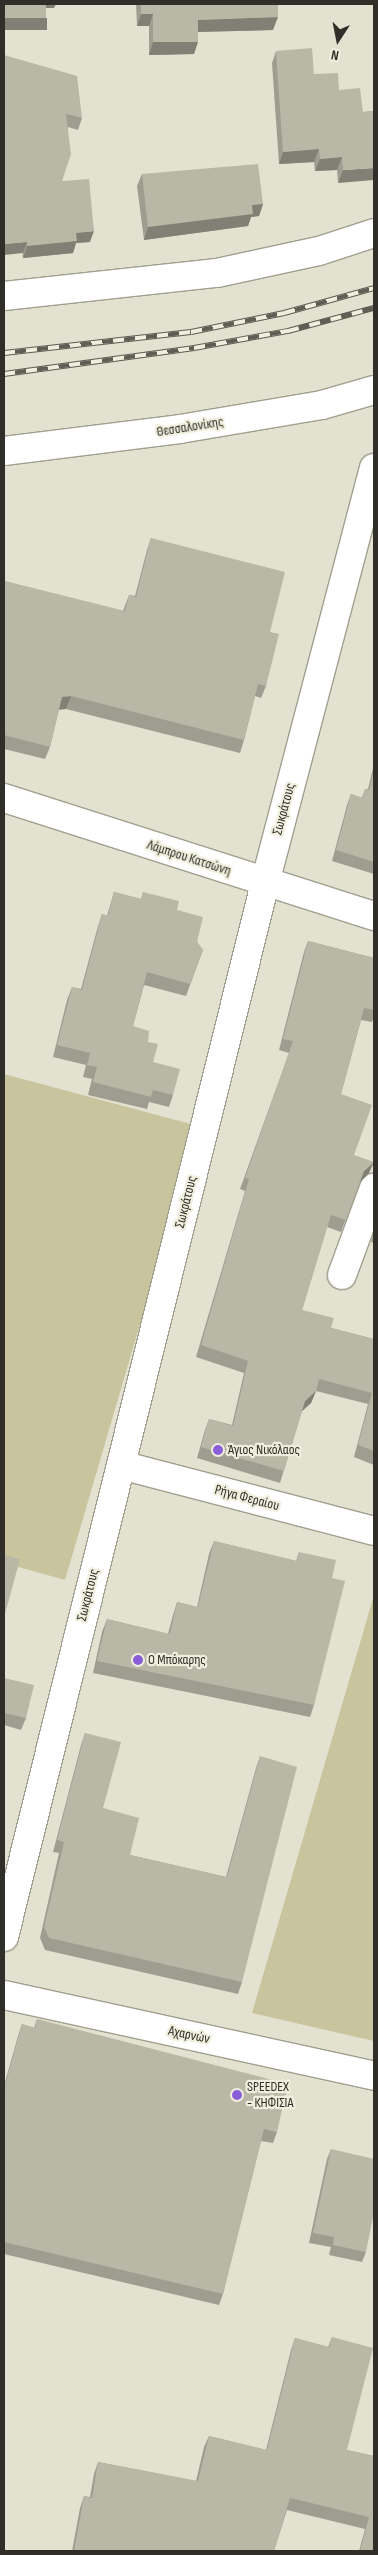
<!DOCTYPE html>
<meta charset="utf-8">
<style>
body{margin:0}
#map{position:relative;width:378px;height:2555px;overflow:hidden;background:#e3e2d0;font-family:"Sofia Sans Condensed",sans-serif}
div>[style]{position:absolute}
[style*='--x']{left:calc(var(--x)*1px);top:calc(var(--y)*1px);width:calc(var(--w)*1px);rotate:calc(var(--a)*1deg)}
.green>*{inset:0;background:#c8c49d}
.roads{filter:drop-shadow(1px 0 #a09f8f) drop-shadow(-1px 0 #a09f8f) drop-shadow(0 1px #a09f8f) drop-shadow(0 -1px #a09f8f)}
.minor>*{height:28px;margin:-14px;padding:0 14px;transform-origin:14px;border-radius:14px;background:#fff}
.tertiary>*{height:28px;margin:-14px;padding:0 14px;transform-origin:14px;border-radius:14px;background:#fff}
.rail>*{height:5.5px;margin-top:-2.75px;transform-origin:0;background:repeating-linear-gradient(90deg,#f0efdd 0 11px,#5f5e55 0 22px);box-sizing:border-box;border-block:1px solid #5f5e55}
.wall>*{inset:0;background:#9f9d8f}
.shaded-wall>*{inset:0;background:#828074;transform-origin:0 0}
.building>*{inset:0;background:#b9b7a6;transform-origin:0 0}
.dots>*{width:14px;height:14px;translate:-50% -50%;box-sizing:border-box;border:2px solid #f0efdd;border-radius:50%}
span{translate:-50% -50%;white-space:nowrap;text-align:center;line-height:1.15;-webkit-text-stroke:4.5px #f0efdd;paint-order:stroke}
.street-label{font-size:14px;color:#2f2e28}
.poi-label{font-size:14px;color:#2f2e28}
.left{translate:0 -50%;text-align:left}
.frame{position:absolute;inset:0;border:5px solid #2f2e28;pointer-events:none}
.north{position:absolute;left:313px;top:15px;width:50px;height:50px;-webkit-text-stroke:4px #f0efdd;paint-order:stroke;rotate:191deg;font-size:14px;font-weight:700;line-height:20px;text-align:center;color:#2f2e28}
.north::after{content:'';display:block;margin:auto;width:18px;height:22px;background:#2f2e28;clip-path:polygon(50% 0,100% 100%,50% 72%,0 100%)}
</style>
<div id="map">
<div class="green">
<i style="clip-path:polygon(4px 1074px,198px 1126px,65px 1580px,4px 1563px)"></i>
<i style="clip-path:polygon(374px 1595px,374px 2041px,252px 2013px)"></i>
</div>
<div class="roads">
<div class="minor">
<i style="--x:4;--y:296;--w:214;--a:-6.2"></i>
<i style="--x:217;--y:273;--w:104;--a:-12.2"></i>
<i style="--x:319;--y:251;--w:58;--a:-18.1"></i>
<i style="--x:4;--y:451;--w:177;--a:-7.1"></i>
<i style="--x:180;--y:429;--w:144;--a:-9.6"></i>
<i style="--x:322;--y:405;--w:54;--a:-16.1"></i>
<i style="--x:4;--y:798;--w:388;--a:17.7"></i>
<i style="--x:342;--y:1275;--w:93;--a:-69.8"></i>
<i style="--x:121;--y:1465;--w:261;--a:14.6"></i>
<i style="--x:4;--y:1937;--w:1086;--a:-76.09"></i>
<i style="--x:265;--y:883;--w:429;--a:-75.3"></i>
</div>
<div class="tertiary">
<i style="--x:4;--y:1995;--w:379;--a:12.3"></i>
</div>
</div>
<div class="rail">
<i style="--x:4;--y:353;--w:188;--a:-6.4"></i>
<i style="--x:191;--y:332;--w:95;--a:-11.5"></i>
<i style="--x:284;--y:313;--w:93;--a:-15.5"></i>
<i style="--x:4;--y:374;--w:192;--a:-7.8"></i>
<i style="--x:194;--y:348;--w:96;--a:-10.3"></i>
<i style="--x:288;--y:331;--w:89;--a:-15"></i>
</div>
<div class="wall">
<i style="clip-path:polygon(136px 4px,278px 4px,273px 30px,198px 32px,194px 54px,149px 55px,149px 26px,137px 26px)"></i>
<i style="clip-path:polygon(276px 51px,339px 90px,363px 112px,374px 111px,338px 183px,337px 170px,315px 171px,314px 162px,279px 164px,272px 63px)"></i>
<i style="clip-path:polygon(4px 55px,82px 118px,78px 130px,68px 127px,62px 181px,90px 242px,76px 243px,73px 253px,23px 258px)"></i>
<i style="clip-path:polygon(142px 174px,263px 204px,259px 216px,251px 217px,248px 226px,144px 240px,137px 186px)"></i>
<i style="clip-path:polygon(151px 538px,270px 632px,266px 686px,261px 698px,255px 696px,244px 740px,240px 753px,66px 709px,59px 709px,50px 747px,45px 759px,4px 749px,4px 581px,123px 611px,129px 595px,135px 596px,147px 550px)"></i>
<i style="clip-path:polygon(374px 764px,374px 874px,332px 861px,347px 805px,351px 794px,362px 798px,365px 789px,368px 789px)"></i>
<i style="clip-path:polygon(114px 892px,141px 899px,143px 892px,177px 910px,197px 942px,203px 950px,186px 996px,144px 985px,133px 1026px,148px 1042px,153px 1062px,173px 1095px,169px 1107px,149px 1102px,147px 1109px,88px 1095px,92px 1079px,83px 1077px,86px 1065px,53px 1057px,67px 1000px,72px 987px,81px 989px,98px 926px,102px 914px,107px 916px)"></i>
<i style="clip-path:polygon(308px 941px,374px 958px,374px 1017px,372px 1022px,361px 1020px,341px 1094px,354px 1155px,369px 1173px,359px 1183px,341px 1232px,327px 1227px,302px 1310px,331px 1328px,374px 1339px,374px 1465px,354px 1457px,368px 1404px,316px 1391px,311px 1403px,302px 1411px,280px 1483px,197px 1458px,205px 1430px,209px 1419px,232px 1425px,244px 1373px,196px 1357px,245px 1191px,240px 1189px,289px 1053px,279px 1050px,304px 952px)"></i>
<i style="clip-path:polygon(374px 1232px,374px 1243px,371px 1242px)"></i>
<i style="clip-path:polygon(214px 1541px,296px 1561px,299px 1552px,332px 1578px,314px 1705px,310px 1717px,93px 1673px,102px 1632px,107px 1619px,168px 1634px,173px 1615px,177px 1602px,197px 1607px,209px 1554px)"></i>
<i style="clip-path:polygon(4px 1678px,26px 1718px,21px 1730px,4px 1725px)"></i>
<i style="clip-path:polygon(85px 1733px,103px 1808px,130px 1855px,226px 1877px,256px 1768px,260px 1756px,242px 1982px,238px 1994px,45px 1950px,40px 1938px,59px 1853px,53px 1852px,81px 1745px)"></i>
<i style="clip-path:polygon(37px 2019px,277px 2132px,273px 2143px,261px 2141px,223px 2294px,219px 2305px,4px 2254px,4px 2086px,18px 2036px,22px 2024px,34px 2028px)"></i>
<i style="clip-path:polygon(331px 2149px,366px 2252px,362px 2262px,329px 2255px,331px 2247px,309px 2243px,327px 2159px)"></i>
<i style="clip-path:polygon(332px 2337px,347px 2450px,374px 2456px,374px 2551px,359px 2551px,365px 2529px,287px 2510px,274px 2551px,72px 2551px,80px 2508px,84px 2496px,90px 2497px,94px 2474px,98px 2462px,196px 2481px,204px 2447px,209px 2436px,266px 2450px,291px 2350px,295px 2338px,328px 2347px)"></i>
</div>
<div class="shaded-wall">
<i style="clip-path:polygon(44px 4px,56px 4px,54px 8px,42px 8px)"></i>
<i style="clip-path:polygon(141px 14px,153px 14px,149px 26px,137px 26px)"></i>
<i style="clip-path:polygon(278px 17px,273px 30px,193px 32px,198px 20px)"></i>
<i style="left:4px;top:18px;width:43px;height:12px"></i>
<i style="clip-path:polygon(153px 42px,198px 42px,194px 54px,149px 55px)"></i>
<i style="clip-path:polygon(319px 149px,314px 162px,279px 164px,283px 152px)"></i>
<i style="clip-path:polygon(342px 157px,337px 170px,315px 171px,320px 159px)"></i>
<i style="clip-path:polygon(374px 168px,374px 180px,338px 183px,343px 170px)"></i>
<i style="clip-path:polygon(263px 204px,259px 216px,251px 217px,248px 226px,144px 240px,148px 227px,252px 205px)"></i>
<i style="clip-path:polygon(94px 231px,90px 242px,76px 243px,73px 253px,23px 258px,27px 246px,76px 233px)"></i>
<i style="clip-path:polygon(27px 242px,23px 253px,4px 255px,4px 244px)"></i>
<i style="clip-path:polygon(71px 696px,66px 709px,58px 710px,62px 697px)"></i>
<i style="clip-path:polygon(374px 1162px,369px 1173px,359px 1183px,341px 1232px,364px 1171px)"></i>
<i style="clip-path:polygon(316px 1391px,311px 1403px,301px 1412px,305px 1401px)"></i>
</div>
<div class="building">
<i style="left:4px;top:4px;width:42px;height:14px"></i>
<i style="clip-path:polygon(141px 4px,278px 4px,278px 17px,198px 20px,198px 42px,153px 42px,153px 14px,141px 14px)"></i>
<i style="clip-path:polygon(312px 48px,314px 74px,338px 73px,339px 90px,360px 88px,363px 112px,374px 111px,374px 168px,343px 170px,342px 157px,320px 159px,319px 149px,283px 152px,276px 51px)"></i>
<i style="clip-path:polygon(4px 55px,77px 76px,82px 118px,66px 114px,71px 154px,62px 181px,89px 179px,94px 231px,76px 233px,77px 241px,27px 246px,27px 242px,4px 244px)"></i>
<i style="clip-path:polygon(258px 164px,263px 204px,252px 205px,253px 214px,148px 227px,142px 174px)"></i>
<i style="clip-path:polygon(151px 538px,285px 572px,270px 632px,279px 634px,266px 686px,258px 684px,244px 740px,71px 696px,62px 697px,50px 747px,4px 735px,4px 581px,125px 611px,129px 595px,136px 597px)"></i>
<i style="clip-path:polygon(374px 770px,374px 862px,336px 850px,351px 794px,363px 798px,365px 789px,369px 790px)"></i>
<i style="clip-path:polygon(114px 892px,141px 899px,143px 892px,179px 901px,177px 910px,203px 917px,197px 942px,203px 950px,190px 984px,147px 972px,133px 1026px,149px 1031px,148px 1042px,158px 1044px,153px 1062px,180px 1069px,173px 1095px,153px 1090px,151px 1097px,93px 1082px,97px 1067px,87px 1065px,90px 1053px,57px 1045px,72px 987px,82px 990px,102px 914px,108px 916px)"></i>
<i style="clip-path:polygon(308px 941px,374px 958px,374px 1010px,364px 1008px,341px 1094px,372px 1105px,354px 1155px,374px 1162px,364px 1171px,345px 1220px,331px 1215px,302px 1310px,334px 1318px,331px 1328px,374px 1339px,374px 1451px,358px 1445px,372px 1393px,319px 1379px,316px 1391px,305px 1401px,284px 1471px,201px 1447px,209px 1419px,233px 1426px,248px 1361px,201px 1345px,249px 1179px,245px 1178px,293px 1041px,283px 1039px)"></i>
<i style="clip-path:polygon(214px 1541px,297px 1561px,299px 1552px,336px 1560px,332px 1578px,345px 1581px,314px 1705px,97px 1661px,107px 1619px,170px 1634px,177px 1602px,198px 1607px)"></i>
<i style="clip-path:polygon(4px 1555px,20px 1559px,5px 1614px,4px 1614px)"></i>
<i style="clip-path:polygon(4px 1678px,34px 1685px,26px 1718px,4px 1713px)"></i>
<i style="clip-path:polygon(85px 1733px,121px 1742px,103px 1808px,139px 1818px,130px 1855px,227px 1877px,260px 1756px,297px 1767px,242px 1982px,49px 1938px,44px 1927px,64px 1842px,57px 1840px)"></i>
<i style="clip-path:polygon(37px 2019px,288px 2084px,277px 2132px,264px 2129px,223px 2294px,4px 2242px,4px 2089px,22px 2024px,35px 2028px)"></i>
<i style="clip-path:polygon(331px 2149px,374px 2159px,374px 2212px,366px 2252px,333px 2245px,334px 2237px,313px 2233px)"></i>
<i style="clip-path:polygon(332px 2337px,373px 2348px,347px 2450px,374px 2456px,374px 2551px,360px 2551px,369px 2517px,290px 2498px,274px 2551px,74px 2551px,84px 2496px,92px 2498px,98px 2462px,198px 2481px,209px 2436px,267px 2450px,295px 2338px,329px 2347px)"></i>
</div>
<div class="dots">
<i style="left:218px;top:1450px;background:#8a5ed8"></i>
<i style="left:138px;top:1660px;background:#8a5ed8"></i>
<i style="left:237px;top:2095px;background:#8a5ed8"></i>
</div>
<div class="street-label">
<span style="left:190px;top:427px;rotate:-9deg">Θεσσαλονίκης</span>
<span style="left:284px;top:809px;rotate:-75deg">Σωκράτους</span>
<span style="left:189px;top:858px;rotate:18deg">Λάμπρου Κατσώνη</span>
<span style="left:186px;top:1202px;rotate:-76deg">Σωκράτους</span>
<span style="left:247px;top:1498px;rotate:15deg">Ρήγα Φεραίου</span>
<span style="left:88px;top:1595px;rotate:-76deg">Σωκράτους</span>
<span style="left:189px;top:2035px;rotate:12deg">Αχαρνών</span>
</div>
<div class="poi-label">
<span class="left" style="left:228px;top:1450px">Άγιος Νικόλαος</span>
<span class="left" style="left:148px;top:1660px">Ο Μπόκαρης</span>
<span class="left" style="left:247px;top:2095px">SPEEDEX<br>- ΚΗΦΙΣΙΑ</span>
</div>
<div class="frame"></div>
<div class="north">N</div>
</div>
